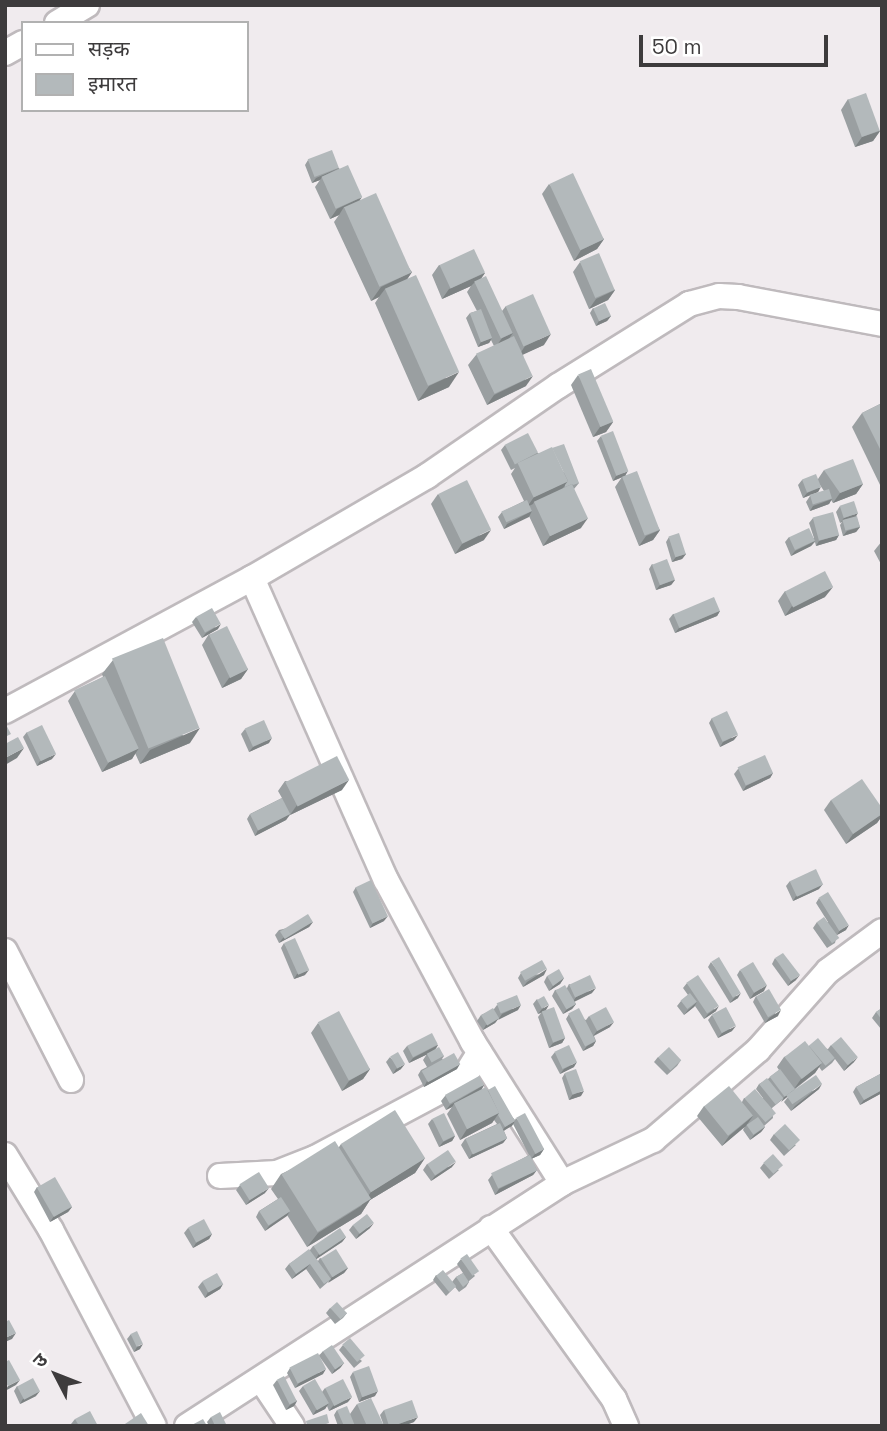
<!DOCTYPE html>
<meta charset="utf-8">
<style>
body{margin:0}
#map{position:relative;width:887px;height:1431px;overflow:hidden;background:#f0ebee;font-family:"Space Grotesk","Noto Sans Devanagari",sans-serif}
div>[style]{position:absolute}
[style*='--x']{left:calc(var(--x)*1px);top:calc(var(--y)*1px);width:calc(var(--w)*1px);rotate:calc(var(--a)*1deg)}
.roads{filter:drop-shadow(2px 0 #bfbabd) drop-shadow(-2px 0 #bfbabd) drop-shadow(0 2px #bfbabd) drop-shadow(0 -2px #bfbabd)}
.minor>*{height:24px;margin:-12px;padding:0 12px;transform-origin:12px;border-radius:12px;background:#fff}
.wall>*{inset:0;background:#9a9fa1}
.shaded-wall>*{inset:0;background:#7d8283}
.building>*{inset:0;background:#b3b9bb;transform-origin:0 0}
span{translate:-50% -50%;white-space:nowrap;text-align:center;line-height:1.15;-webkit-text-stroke:7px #fff;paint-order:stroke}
.frame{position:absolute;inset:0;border:7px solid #3d3b3c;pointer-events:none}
.legend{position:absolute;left:21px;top:21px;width:228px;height:91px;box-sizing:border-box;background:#fff;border:2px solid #b1b1b1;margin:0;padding:9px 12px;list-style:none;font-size:21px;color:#3d3b3c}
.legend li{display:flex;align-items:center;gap:14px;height:35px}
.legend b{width:35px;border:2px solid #b1b1b1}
.north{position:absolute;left:21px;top:1340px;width:70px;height:70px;-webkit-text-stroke:5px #fff;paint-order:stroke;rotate:312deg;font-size:19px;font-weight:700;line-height:28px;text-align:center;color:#3d3b3c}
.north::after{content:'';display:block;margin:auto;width:24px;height:32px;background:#3d3b3c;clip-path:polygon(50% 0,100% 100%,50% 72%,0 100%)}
.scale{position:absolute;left:639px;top:35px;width:189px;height:32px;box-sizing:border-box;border:4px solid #3d3b3c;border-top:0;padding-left:9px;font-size:21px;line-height:24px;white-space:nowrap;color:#3d3b3c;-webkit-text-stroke:5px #fff;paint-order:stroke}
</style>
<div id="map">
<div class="roads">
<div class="minor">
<i style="--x:57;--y:23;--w:35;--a:-31"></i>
<i style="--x:5;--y:53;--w:21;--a:-29"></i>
<i style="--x:252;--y:578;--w:330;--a:66.1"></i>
<i style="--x:386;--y:880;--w:184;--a:61.8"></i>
<i style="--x:473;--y:1042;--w:167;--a:57.7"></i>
<i style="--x:5;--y:711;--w:281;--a:-28.3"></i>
<i style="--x:252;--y:578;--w:203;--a:-30.2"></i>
<i style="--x:427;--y:476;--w:159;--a:-34.5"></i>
<i style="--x:558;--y:386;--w:155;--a:-32"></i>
<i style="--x:689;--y:304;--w:31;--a:-15"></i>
<i style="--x:719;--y:296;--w:19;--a:3"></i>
<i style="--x:738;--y:297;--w:147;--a:10.6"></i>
<i style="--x:5;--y:951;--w:145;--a:62.9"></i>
<i style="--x:5;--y:1155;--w:88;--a:58.5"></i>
<i style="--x:51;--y:1230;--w:221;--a:62.3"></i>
<i style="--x:220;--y:1176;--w:57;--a:-3"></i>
<i style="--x:277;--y:1173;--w:41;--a:-21.5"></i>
<i style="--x:315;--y:1158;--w:168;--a:-28.1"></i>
<i style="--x:463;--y:1079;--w:31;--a:-58"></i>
<i style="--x:491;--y:1228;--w:211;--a:54.3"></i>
<i style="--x:614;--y:1399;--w:30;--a:66"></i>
<i style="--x:262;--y:1381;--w:54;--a:56.3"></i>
<i style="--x:187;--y:1426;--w:447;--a:-32.9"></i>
<i style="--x:562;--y:1183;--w:101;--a:-25.3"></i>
<i style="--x:653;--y:1140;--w:138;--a:-40.6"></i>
<i style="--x:758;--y:1050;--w:106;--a:-48.5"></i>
<i style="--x:828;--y:971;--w:67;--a:-36.5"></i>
</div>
</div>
<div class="wall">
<i style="clip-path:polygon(848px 99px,880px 131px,873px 141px,855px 147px,841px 110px)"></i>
<i style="clip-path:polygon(308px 160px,339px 168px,360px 200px,412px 272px,407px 279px,449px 387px,418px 401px,375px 303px,379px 297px,371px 301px,334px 222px,339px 215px,330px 219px,315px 187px,320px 180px,312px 183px,305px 165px)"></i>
<i style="clip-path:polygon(549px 184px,604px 239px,597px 249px,574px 261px,542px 194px)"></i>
<i style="clip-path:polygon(580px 262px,615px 290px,608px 300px,589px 309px,573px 272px)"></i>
<i style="clip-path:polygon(439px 265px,485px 273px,481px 278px,502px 311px,506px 306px,544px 345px,523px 354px,526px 386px,487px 405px,468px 365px,476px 355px,494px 346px,491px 340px,489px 343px,478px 347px,466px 318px,470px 313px,477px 311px,467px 292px,471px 286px,442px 299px,432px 275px)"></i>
<i style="clip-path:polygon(593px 308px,611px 316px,607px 321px,596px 326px,590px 313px)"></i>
<i style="clip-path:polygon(578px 375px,613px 422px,606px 432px,593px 437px,571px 385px)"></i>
<i style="clip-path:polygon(882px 403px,882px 489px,852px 427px,862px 413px)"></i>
<i style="clip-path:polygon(601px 436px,660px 530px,653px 540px,639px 546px,615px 487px,622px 477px,613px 481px,597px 441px)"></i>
<i style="clip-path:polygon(505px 445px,538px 453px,579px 483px,574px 489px,581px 528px,543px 546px,529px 516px,504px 529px,498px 517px,502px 512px,524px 501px,511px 474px,515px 468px,511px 470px,501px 450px)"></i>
<i style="clip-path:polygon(824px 470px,863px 484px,856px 494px,833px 503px,831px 500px,829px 504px,810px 511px,806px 502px,810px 496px,824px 491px,820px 485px,818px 492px,803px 498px,798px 485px,802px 480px,818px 479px)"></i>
<i style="clip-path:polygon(438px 494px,484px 540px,455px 554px,431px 504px)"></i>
<i style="clip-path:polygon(840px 506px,856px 516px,860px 527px,856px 532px,843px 536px,840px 525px,842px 522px,840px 523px,836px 512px)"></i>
<i style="clip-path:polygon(813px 518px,839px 535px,836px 540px,816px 546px,815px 542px,811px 546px,791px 556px,785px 542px,789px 537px,814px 538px,809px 523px)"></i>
<i style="clip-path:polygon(669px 537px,686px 554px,682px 559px,672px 562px,666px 542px)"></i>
<i style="clip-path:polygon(882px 541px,882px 566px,874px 551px)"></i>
<i style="clip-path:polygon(652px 564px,675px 580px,671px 585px,656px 590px,649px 569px)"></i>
<i style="clip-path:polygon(785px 591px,825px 597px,785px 616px,778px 601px)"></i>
<i style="clip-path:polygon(720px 611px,717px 616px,675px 633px,669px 619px,673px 614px)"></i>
<i style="clip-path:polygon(196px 617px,218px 629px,202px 638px,192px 622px)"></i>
<i style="clip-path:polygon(209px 634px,248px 669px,241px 679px,222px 688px,202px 645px)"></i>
<i style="clip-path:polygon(113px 660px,190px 743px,140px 764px,135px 753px,132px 759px,102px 772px,68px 701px,75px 691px,103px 677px,102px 674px)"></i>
<i style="clip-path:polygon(712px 718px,734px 740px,720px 747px,709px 723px)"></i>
<i style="clip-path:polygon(245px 729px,269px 743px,249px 752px,241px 734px)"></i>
<i style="clip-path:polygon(27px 732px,52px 759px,37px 766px,23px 737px)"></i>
<i style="clip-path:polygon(738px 769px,773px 773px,770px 778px,743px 791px,734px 774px)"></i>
<i style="clip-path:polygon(285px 781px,342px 790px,290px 815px,286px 820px,255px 836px,247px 819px,250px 814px,282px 798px,278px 791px)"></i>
<i style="clip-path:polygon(831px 800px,882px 808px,882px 816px,877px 823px,846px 844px,824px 810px)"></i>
<i style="clip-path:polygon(790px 881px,819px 889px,793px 901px,786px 886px)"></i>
<i style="clip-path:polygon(356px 887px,384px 921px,370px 928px,353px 892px)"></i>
<i style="clip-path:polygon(819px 898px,846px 930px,837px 935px,835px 943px,827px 948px,813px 928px,817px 922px,828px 922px,816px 903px)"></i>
<i style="clip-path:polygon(313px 922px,309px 927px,279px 943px,275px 935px,279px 930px)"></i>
<i style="clip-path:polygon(284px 943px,305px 975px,294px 979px,281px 948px)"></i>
<i style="clip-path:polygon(775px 958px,796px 980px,788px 986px,772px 964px)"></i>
<i style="clip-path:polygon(711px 962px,738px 998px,730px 1003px,708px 967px)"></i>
<i style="clip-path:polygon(740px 970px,764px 991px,750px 999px,737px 975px)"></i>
<i style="clip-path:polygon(521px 973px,544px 975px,523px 987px,518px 978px)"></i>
<i style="clip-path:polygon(547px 976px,564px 978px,560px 984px,549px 991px,544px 982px)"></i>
<i style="clip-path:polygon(687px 983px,716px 1011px,704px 1019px,695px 1006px,684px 1015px,677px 1006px,681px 1001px,688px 995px,683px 988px)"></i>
<i style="clip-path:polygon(569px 984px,592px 993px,574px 1001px,576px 1004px,572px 1009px,563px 1014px,552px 996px,555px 990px,567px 988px)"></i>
<i style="clip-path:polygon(756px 996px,778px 1016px,765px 1023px,753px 1002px)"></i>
<i style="clip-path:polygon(537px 999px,546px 1010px,565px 1038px,562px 1043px,549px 1048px,538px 1017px,541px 1013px,538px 1014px,533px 1004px)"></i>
<i style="clip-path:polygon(497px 1005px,518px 1010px,498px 1019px,495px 1023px,483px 1030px,477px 1021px,481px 1015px,494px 1009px)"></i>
<i style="clip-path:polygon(882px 1008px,882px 1028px,881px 1029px,872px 1018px,876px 1012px)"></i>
<i style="clip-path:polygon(569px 1014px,586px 1020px,589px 1016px,610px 1027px,594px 1036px,596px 1041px,593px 1046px,583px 1051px,566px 1019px)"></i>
<i style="clip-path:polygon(712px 1015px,732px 1031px,718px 1038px,708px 1020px)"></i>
<i style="clip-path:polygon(318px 1023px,370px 1069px,363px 1079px,342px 1091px,311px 1033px)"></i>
<i style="clip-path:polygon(438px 1045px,435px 1050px,444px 1056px,442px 1059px,457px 1069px,424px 1087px,418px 1075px,421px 1070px,427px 1067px,423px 1060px,427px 1054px,430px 1053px,409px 1063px,403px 1051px,407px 1046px)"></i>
<i style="clip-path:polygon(831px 1045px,854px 1062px,844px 1071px,835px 1059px,832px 1063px,822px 1071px,819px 1067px,815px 1073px,772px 1108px,773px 1118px,764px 1126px,765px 1127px,761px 1132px,750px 1140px,743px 1130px,745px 1126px,722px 1146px,697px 1116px,704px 1106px,742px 1102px,744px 1098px,763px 1098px,756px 1089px,759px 1084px,768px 1079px,770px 1077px,779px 1070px,777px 1067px,784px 1057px,809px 1046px,828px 1049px)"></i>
<i style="clip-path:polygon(555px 1052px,574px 1067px,560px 1074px,551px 1057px)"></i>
<i style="clip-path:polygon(390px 1057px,401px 1069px,393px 1074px,386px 1062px)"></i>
<i style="clip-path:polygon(658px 1057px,681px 1060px,677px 1066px,667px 1075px,654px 1062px)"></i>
<i style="clip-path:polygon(565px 1073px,581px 1096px,569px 1100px,562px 1078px)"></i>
<i style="clip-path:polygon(882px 1073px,882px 1093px,860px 1105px,853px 1092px,856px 1087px)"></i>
<i style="clip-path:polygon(484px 1085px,482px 1089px,488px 1090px,515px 1120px,516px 1118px,544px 1149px,540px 1155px,531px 1159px,537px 1170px,533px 1175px,495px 1195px,488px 1180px,492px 1175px,529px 1155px,513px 1124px,504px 1131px,507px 1138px,503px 1143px,469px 1159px,461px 1145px,465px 1139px,497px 1124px,494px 1120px,492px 1123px,460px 1140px,447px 1114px,452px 1107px,446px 1110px,441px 1101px,445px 1096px)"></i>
<i style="clip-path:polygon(819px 1089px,791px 1111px,784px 1102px,788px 1097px)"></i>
<i style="clip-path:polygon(432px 1119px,455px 1136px,452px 1141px,439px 1147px,428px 1124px)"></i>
<i style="clip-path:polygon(774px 1134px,796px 1145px,784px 1156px,770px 1140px)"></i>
<i style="clip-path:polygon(341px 1144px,425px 1158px,415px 1173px,370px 1200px,361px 1214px,307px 1247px,287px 1215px,265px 1231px,256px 1217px,259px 1211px,278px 1199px,271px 1189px,281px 1174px,339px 1147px)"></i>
<i style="clip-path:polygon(764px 1163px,779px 1170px,769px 1179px,760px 1168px)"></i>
<i style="clip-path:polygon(427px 1164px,452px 1167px,431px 1181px,423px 1170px)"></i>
<i style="clip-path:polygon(240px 1185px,265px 1193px,246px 1205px,236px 1190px)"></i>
<i style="clip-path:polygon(37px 1187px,72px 1207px,68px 1212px,50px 1222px,34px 1192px)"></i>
<i style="clip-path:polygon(353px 1225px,370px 1228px,356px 1239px,349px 1230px)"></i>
<i style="clip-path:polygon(188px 1228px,212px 1234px,209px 1239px,193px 1248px,184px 1233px)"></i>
<i style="clip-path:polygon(346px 1237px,342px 1242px,316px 1259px,318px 1261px,320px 1258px,348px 1268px,344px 1273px,328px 1282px,320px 1289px,306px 1269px,292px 1279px,285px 1269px,289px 1264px,310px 1250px,313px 1246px)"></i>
<i style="clip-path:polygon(461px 1259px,475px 1276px,469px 1281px,469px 1282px,466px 1287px,459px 1292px,455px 1287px,446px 1296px,433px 1280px,436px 1275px,452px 1282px,456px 1277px,463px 1273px,457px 1264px)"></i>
<i style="clip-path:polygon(202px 1282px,223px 1284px,220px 1289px,205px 1298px,198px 1287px)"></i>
<i style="clip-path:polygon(330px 1308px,347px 1313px,343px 1318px,335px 1324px,326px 1313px)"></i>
<i style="clip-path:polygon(131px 1334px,140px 1349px,134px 1352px,127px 1339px)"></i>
<i style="clip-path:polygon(343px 1345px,362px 1361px,354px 1368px,339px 1350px)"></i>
<i style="clip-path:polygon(323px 1351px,344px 1363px,340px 1368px,332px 1374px,319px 1356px)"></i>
<i style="clip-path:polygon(290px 1368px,323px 1374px,295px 1388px,287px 1373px)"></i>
<i style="clip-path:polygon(353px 1372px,375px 1396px,359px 1402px,350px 1377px)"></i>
<i style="clip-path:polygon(277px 1380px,297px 1401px,294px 1406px,286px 1410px,273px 1385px)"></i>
<i style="clip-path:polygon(17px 1386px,36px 1396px,20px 1404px,14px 1391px)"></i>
<i style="clip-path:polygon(303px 1386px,322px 1392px,325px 1388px,348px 1402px,329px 1411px,327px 1406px,325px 1409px,313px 1415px,299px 1391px)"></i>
<i style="clip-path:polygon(357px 1404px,384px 1426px,338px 1426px,334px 1415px,337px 1410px,350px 1414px)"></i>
<i style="clip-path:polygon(384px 1410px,414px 1422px,403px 1426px,384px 1426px,380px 1415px)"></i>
<i style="clip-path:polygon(211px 1417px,227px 1426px,209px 1426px,207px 1422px)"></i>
<i style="clip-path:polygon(75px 1419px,98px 1426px,72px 1426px,71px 1424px)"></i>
</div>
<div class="shaded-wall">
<i style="clip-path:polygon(880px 131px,873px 141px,855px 147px,862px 137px)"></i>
<i style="clip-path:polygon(339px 168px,322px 177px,320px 180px,312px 183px,316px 178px)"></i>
<i style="clip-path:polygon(362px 197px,355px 207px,344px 207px,339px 215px,330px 219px,337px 209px)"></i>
<i style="clip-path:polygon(604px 239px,597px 249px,574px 261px,581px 250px)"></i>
<i style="clip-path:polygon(412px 272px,402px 287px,385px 289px,379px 297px,371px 301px,381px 287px)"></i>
<i style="clip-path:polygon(485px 273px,478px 283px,475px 282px,471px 286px,442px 299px,449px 289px)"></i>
<i style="clip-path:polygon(615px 290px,608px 300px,589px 309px,596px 299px)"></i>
<i style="clip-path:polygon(611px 316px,607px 321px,596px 326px,599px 321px)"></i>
<i style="clip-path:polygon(513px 333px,506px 343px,495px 348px,502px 338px)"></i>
<i style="clip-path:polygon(551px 334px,544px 345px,518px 357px,525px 346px)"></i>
<i style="clip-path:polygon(492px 338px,489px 343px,478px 347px,481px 342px)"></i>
<i style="clip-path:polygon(459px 372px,449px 387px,418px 401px,429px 386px)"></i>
<i style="clip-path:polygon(533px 376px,526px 386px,487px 405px,494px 395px)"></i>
<i style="clip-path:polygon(613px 422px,606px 432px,593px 437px,600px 427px)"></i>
<i style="clip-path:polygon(628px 471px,625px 476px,613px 481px,616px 476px)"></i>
<i style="clip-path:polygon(568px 481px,561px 491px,534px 502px,533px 504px,527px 507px,534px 497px)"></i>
<i style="clip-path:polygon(863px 484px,856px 494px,833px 503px,840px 493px)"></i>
<i style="clip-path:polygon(821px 487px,818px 492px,803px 498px,807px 493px)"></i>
<i style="clip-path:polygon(832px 499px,829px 504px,810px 511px,813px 506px)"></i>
<i style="clip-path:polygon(532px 511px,529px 517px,504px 529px,507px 524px)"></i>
<i style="clip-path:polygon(858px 513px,855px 518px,843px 520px,840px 523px,844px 518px)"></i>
<i style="clip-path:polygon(588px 518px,581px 528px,543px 546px,550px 536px)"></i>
<i style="clip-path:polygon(860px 527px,856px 532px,843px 536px,847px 531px)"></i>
<i style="clip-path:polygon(491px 530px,484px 540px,455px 554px,462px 544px)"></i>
<i style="clip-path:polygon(660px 530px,653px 540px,639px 546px,646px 536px)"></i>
<i style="clip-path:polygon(839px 535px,836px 540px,816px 546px,819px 541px)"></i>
<i style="clip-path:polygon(815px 541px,811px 546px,791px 556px,795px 551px)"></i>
<i style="clip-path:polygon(686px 554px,682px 559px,672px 562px,676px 557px)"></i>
<i style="clip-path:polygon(675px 580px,671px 585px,656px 590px,660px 585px)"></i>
<i style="clip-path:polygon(833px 587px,825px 597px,785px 616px,792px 606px)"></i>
<i style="clip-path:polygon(720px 611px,717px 616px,675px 633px,679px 628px)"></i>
<i style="clip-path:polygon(221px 624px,218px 629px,202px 638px,206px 633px)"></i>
<i style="clip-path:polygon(248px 669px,241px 679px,222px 688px,229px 678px)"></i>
<i style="clip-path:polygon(200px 728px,190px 743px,140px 764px,150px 750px)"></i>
<i style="clip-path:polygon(738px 735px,734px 740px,720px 747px,723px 742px)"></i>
<i style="clip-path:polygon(272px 738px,269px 743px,249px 752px,253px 747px)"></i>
<i style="clip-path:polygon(24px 748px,17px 758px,5px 765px,5px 758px)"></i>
<i style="clip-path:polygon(139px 748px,132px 759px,102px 772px,109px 762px)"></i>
<i style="clip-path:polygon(56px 754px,52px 759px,37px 766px,40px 761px)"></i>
<i style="clip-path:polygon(773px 773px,770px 778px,743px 791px,746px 786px)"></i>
<i style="clip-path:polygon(349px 780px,342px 790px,290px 815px,297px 805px)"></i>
<i style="clip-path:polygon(290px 814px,286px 820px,255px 836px,258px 830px)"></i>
<i style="clip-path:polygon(882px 814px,882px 816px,877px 823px,846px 844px,853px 834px)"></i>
<i style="clip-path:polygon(823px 884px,819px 889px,793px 901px,796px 896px)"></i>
<i style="clip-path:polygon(388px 916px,384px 921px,370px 928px,373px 923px)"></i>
<i style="clip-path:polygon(313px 922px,309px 927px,279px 943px,283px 938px)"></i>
<i style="clip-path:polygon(849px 925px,846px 930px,837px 935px,840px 930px)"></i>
<i style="clip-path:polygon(547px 969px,544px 975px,523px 987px,527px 982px)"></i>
<i style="clip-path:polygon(309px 970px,305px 975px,294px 979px,297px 974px)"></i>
<i style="clip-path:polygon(800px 975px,796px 980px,788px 986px,791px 981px)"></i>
<i style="clip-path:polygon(564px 978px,560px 984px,549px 991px,553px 986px)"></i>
<i style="clip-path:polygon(767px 985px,764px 991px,750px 999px,754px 993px)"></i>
<i style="clip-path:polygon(596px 988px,592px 993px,572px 1003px,576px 997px)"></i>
<i style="clip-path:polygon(741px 993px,738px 998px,730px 1003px,734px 998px)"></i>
<i style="clip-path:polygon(697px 1002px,694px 1007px,684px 1015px,688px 1010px)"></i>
<i style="clip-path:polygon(576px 1004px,572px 1009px,563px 1014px,567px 1009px)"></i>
<i style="clip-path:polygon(521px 1005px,518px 1010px,498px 1020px,502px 1014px)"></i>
<i style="clip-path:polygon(549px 1005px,546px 1010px,538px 1014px,542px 1009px)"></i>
<i style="clip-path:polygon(719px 1006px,716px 1011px,704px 1019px,708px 1014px)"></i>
<i style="clip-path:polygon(781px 1010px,778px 1016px,765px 1023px,769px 1018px)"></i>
<i style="clip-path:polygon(499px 1018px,495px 1023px,483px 1030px,486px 1025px)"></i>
<i style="clip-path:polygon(614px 1022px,610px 1027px,593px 1036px,597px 1031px)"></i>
<i style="clip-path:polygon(736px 1026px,732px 1031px,718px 1038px,722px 1033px)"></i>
<i style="clip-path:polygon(565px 1038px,562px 1043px,549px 1048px,553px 1043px)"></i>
<i style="clip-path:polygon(596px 1041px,593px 1046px,583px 1051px,587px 1046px)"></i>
<i style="clip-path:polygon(438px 1045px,434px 1051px,409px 1063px,413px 1058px)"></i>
<i style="clip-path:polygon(858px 1057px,854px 1062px,844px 1071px,848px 1065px)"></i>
<i style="clip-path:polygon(577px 1062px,574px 1067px,560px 1074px,564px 1069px)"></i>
<i style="clip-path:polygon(822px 1063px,815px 1073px,794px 1089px,801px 1079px)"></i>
<i style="clip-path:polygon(405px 1064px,401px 1069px,393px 1074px,396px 1069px)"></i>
<i style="clip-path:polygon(460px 1064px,457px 1069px,424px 1087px,427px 1081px)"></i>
<i style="clip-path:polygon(370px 1069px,363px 1079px,342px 1091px,349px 1081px)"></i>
<i style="clip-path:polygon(822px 1084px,819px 1089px,791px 1111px,795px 1106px)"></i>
<i style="clip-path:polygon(484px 1085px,481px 1090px,454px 1104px,452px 1107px,446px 1110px,450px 1105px)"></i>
<i style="clip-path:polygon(795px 1089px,791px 1094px,781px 1102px,784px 1097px)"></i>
<i style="clip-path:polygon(882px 1090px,882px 1093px,860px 1105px,864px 1100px)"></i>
<i style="clip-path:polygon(584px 1091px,581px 1096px,569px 1100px,573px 1094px)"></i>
<i style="clip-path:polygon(499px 1113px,492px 1123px,460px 1140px,467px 1129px)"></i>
<i style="clip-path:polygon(753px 1116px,746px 1126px,722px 1146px,729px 1136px)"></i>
<i style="clip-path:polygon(515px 1121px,512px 1126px,501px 1132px,505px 1127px)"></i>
<i style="clip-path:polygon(765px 1127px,761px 1132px,750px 1140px,754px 1135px)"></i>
<i style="clip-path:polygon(455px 1136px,452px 1141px,439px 1147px,443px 1142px)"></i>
<i style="clip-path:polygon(507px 1138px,503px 1143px,469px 1159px,472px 1154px)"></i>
<i style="clip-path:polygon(544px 1149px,540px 1155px,531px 1159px,535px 1154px)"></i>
<i style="clip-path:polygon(425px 1158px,415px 1173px,370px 1200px,361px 1214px,307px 1247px,318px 1233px,361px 1206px,371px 1192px)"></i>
<i style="clip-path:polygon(456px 1162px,452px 1167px,431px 1181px,435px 1176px)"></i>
<i style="clip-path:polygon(537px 1170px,533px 1175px,495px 1195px,499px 1189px)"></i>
<i style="clip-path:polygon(269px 1188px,265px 1193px,246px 1205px,250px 1200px)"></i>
<i style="clip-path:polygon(72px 1207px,68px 1212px,50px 1222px,54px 1216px)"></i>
<i style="clip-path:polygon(290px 1211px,287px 1216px,265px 1231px,269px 1226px)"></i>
<i style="clip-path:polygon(374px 1223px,370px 1228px,356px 1239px,359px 1234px)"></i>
<i style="clip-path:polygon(212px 1234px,209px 1239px,193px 1248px,196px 1243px)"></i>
<i style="clip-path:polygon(346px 1237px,342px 1242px,315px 1260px,319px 1254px)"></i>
<i style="clip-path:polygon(310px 1264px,306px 1269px,292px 1279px,296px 1274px)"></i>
<i style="clip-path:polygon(348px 1268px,344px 1273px,328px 1283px,332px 1277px)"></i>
<i style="clip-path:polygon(223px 1284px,220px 1289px,205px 1298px,208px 1292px)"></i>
<i style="clip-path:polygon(16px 1333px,12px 1339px,5px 1342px,5px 1338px)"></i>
<i style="clip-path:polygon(143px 1344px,140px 1349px,134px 1352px,137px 1347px)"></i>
<i style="clip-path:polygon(344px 1363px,340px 1368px,332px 1374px,335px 1369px)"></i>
<i style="clip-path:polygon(326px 1369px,323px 1374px,295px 1388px,299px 1383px)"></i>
<i style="clip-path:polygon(20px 1380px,16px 1385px,5px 1391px,8px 1386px)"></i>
<i style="clip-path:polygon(40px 1391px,36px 1396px,20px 1404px,23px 1399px)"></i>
<i style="clip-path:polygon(378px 1391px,375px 1396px,359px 1402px,362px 1397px)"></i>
<i style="clip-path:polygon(352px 1397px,348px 1402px,329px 1411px,333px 1406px)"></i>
<i style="clip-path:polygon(297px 1401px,294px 1406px,286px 1410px,290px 1405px)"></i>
<i style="clip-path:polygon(329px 1403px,325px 1409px,313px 1415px,316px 1410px)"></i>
<i style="clip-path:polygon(418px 1417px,414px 1422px,403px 1426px,393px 1426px)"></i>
</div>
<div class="building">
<i style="left:866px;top:93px;width:40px;height:19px;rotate:70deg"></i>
<i style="left:332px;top:150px;width:19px;height:26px;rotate:69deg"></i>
<i style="left:348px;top:165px;width:35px;height:29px;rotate:66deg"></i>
<i style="left:573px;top:173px;width:73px;height:26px;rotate:65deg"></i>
<i style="left:376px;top:193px;width:87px;height:35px;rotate:66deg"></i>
<i style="left:474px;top:249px;width:26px;height:38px;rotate:65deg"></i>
<i style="left:599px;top:253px;width:40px;height:21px;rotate:67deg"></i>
<i style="left:416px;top:275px;width:106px;height:34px;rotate:66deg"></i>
<i style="left:486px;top:276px;width:63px;height:13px;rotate:65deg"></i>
<i style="left:533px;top:294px;width:44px;height:30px;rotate:66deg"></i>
<i style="left:605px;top:303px;width:14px;height:13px;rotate:65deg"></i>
<i style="left:481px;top:309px;width:31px;height:12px;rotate:69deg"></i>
<i style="left:514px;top:336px;width:44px;height:42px;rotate:65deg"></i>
<i style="left:591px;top:369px;width:57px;height:14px;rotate:67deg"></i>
<i style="clip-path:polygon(882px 403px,882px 453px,862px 413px)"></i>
<i style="left:613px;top:431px;width:43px;height:13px;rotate:69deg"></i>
<i style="left:528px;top:433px;width:22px;height:26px;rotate:63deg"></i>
<i style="clip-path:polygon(564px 444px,579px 483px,573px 485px,572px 484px,565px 487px,565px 485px,568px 481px,552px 448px)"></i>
<i style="left:552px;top:447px;width:38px;height:38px;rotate:65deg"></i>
<i style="clip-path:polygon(853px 459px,863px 484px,840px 493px,824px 470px)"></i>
<i style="left:637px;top:471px;width:63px;height:16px;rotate:69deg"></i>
<i style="left:816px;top:474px;width:14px;height:15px;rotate:69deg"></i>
<i style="left:467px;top:480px;width:55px;height:32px;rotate:64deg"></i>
<i style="left:572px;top:484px;width:38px;height:42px;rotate:65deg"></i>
<i style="left:829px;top:489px;width:10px;height:20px;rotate:73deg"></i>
<i style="left:527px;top:500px;width:12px;height:28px;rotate:66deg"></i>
<i style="left:854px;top:501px;width:13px;height:15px;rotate:72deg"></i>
<i style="left:833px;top:512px;width:24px;height:21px;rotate:75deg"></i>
<i style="left:857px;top:516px;width:11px;height:15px;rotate:75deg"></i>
<i style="left:809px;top:528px;width:14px;height:22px;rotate:65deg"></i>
<i style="left:679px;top:533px;width:22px;height:11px;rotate:72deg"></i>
<i style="left:667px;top:559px;width:22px;height:16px;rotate:69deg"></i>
<i style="left:825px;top:571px;width:18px;height:45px;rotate:63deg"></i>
<i style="left:714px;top:597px;width:15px;height:44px;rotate:67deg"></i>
<i style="left:212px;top:608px;width:18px;height:18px;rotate:61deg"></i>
<i style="left:227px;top:626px;width:48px;height:20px;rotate:64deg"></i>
<i style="left:163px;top:638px;width:97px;height:55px;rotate:68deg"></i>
<i style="left:105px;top:676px;width:80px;height:34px;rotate:65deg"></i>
<i style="left:727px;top:711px;width:26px;height:17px;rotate:65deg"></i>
<i style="left:264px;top:720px;width:20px;height:21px;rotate:66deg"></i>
<i style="clip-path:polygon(5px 723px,11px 734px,5px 737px)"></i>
<i style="left:42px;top:725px;width:32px;height:17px;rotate:64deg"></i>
<i style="clip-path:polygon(18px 737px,24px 748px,5px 758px,5px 744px)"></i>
<i style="left:765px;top:755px;width:20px;height:30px;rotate:66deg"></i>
<i style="left:337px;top:756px;width:27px;height:58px;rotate:63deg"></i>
<i style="clip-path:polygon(862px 779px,882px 808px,882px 814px,853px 834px,831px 800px)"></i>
<i style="left:282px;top:798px;width:18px;height:36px;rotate:63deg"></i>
<i style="left:816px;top:869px;width:17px;height:29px;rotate:65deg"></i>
<i style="left:371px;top:880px;width:40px;height:17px;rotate:65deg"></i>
<i style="left:828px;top:892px;width:39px;height:11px;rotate:58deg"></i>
<i style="left:308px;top:914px;width:9px;height:33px;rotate:58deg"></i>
<i style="left:824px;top:917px;width:26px;height:9px;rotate:54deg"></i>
<i style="left:295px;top:938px;width:35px;height:12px;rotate:66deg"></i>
<i style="clip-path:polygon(783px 953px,800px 975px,791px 981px,775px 958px)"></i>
<i style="left:719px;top:957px;width:42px;height:9px;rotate:59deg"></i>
<i style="left:542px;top:960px;width:10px;height:25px;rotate:61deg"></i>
<i style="left:753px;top:962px;width:27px;height:15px;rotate:59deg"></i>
<i style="clip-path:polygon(559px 969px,564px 978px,553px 986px,547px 976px)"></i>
<i style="left:590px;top:975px;width:14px;height:23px;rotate:65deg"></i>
<i style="left:698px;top:975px;width:37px;height:14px;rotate:56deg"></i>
<i style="left:565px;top:985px;width:22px;height:11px;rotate:60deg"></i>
<i style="left:769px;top:989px;width:24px;height:15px;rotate:60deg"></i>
<i style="left:690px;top:993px;width:11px;height:12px;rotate:52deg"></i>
<i style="left:517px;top:995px;width:11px;height:22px;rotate:68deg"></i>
<i style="left:544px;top:996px;width:10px;height:8px;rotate:61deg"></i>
<i style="left:554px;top:1007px;width:33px;height:13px;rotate:70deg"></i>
<i style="left:606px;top:1007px;width:17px;height:19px;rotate:62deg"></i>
<i style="left:726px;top:1007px;width:21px;height:16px;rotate:62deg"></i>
<i style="left:493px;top:1008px;width:12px;height:14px;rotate:59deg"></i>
<i style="left:579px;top:1008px;width:37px;height:12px;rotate:63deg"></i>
<i style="clip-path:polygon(882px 1008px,882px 1020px,876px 1012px)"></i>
<i style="left:339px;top:1011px;width:66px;height:24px;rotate:62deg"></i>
<i style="left:432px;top:1033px;width:13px;height:28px;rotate:63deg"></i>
<i style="left:841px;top:1037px;width:26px;height:13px;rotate:50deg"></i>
<i style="left:818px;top:1038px;width:26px;height:12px;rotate:50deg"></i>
<i style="left:805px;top:1041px;width:28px;height:26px;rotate:52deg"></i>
<i style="left:569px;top:1045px;width:19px;height:16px;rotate:65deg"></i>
<i style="left:439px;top:1047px;width:10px;height:14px;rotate:61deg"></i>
<i style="left:669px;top:1047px;width:18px;height:15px;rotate:47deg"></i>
<i style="left:398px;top:1052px;width:14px;height:9px;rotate:60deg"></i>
<i style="left:454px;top:1053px;width:13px;height:37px;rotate:61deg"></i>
<i style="left:576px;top:1069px;width:23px;height:12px;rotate:70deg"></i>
<i style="left:780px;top:1069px;width:25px;height:13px;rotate:53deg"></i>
<i style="clip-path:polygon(882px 1073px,882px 1090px,864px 1100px,856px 1087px)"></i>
<i style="left:816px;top:1075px;width:11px;height:36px;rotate:56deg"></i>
<i style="left:479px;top:1076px;width:10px;height:39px;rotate:61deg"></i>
<i style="left:767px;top:1078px;width:26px;height:10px;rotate:51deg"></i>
<i style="clip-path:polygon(495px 1086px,515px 1121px,505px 1127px,498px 1115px,499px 1113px,488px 1090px)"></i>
<i style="left:729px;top:1086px;width:38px;height:32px;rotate:51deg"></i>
<i style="left:486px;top:1087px;width:29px;height:36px;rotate:63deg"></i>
<i style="left:755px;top:1089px;width:32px;height:14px;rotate:49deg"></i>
<i style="left:395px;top:1110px;width:57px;height:64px;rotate:58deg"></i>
<i style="left:444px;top:1113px;width:25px;height:13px;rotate:64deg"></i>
<i style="left:525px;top:1113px;width:41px;height:10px;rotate:62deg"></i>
<i style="left:758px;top:1117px;width:12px;height:14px;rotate:55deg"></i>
<i style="left:500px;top:1123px;width:17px;height:38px;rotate:65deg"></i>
<i style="left:785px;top:1124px;width:22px;height:15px;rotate:47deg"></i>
<i style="left:335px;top:1141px;width:68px;height:63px;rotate:58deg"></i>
<i style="left:448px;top:1150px;width:14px;height:25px;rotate:56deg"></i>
<i style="left:773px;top:1154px;width:15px;height:13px;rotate:48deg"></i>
<i style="left:530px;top:1155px;width:17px;height:43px;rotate:65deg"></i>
<i style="left:259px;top:1172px;width:19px;height:23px;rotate:58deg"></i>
<i style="left:55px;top:1177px;width:34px;height:21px;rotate:60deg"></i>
<i style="left:281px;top:1197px;width:17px;height:26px;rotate:57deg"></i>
<i style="left:367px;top:1214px;width:11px;height:18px;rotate:52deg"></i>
<i style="left:204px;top:1219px;width:17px;height:18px;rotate:62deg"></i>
<i style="left:340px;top:1228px;width:11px;height:32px;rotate:56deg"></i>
<i style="clip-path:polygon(309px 1249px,331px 1279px,324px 1284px,310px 1264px,296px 1274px,289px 1264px)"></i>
<i style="left:336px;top:1249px;width:22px;height:18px;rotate:58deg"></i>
<i style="left:467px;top:1254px;width:21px;height:8px;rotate:55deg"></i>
<i style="left:443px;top:1270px;width:21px;height:9px;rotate:51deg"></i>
<i style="left:217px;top:1273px;width:13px;height:17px;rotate:61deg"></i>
<i style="clip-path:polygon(463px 1273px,469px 1282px,463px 1287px,456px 1277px)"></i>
<i style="left:337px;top:1302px;width:15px;height:9px;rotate:48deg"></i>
<i style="clip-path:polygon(9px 1320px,16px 1333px,5px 1338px,5px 1322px)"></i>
<i style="left:137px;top:1331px;width:14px;height:7px;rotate:65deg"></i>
<i style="left:350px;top:1338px;width:23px;height:10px;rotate:50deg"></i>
<i style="left:332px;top:1345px;width:22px;height:11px;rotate:56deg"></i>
<i style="left:318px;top:1353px;width:18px;height:32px;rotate:63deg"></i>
<i style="clip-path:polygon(9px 1360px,20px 1380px,8px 1386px,5px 1382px,5px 1362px)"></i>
<i style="left:369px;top:1366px;width:27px;height:17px;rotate:70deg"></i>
<i style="left:284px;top:1376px;width:28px;height:8px;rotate:63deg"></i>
<i style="left:33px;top:1378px;width:15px;height:18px;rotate:62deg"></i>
<i style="left:315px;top:1379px;width:28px;height:14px;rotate:60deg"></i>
<i style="left:343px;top:1379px;width:20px;height:20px;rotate:63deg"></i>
<i style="clip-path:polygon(371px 1398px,384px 1426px,367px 1426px,357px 1404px)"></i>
<i style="clip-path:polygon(412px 1400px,418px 1417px,393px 1426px,389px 1426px,384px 1410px)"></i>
<i style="clip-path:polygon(347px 1406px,355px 1426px,344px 1426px,337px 1410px)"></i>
<i style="clip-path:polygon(90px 1411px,98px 1426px,79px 1426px,75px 1419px)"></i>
<i style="clip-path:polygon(220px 1412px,227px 1426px,215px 1426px,211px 1417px)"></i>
<i style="clip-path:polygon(141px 1413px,149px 1426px,122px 1426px)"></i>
<i style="clip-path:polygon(327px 1414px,329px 1423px,320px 1426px,307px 1426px,306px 1421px)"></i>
<i style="clip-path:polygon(203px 1419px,207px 1426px,190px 1426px)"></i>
</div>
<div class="frame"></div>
<ul class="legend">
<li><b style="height:9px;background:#fff"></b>सड़क</li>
<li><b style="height:19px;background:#b3b9bb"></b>इमारत</li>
</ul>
<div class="north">उ</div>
<div class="scale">50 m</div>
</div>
